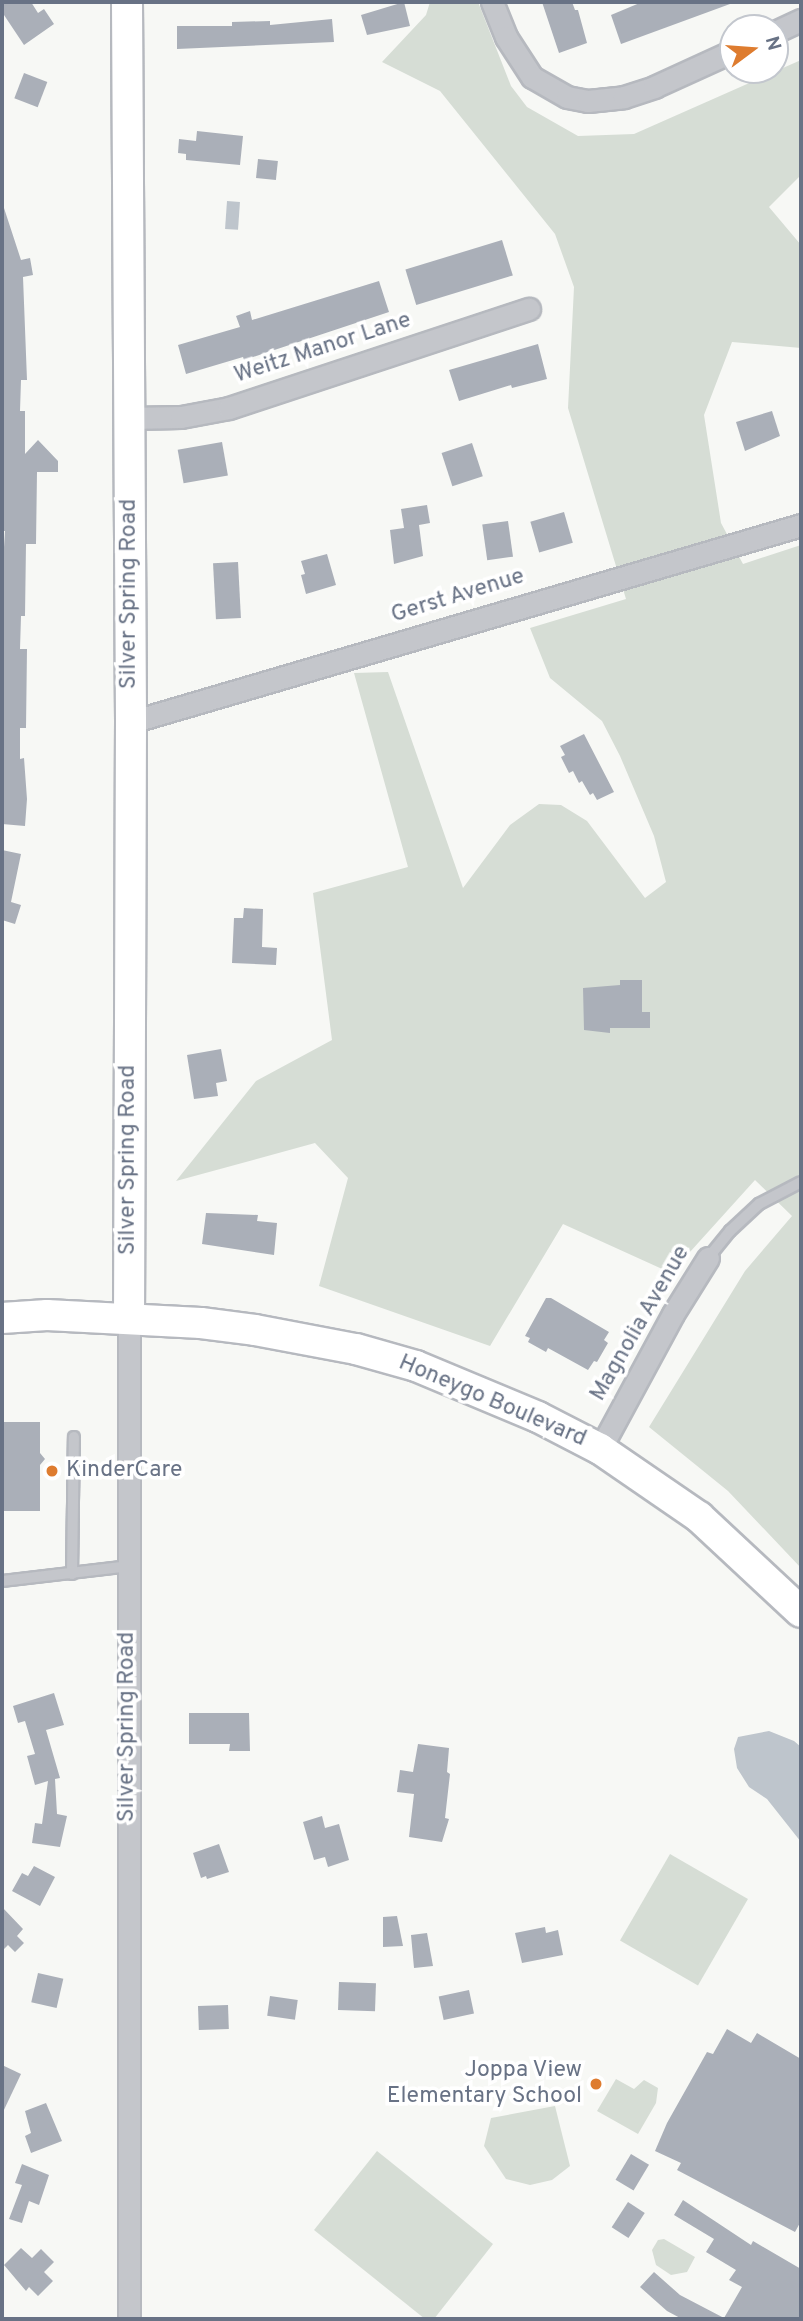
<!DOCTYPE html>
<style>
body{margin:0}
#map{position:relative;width:803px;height:2321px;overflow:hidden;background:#f7f8f5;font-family:Overpass,sans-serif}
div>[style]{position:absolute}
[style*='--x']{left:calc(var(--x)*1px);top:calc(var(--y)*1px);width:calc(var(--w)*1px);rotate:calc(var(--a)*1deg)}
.green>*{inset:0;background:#d6ddd5;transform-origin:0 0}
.water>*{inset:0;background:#bec5cc;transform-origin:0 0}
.building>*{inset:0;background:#aaafb8;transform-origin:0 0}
.roads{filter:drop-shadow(2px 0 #b6b9bf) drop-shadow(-2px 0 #b6b9bf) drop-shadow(0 2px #b6b9bf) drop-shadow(0 -2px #b6b9bf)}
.service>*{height:10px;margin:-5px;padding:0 5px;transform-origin:5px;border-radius:5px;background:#c4c6cb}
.minor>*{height:21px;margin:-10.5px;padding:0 10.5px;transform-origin:10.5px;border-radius:10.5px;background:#c4c6cb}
.secondary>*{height:30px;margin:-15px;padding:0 15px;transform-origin:15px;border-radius:15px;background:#fff}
.dots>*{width:19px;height:19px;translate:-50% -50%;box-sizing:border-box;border:4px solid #fff;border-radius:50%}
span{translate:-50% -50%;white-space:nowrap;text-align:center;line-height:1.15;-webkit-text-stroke:7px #fff;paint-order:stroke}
.street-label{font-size:23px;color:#687285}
.poi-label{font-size:23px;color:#687285}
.left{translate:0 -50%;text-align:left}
.right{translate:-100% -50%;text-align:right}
.frame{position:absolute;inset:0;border:4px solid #687285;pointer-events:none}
.north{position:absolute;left:719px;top:14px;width:70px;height:70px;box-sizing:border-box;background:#fff;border:2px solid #c3c7ce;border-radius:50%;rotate:74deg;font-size:19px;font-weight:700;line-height:28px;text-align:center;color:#687285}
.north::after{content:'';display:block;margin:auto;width:24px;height:32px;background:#de7c2f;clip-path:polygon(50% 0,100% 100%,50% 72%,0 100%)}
</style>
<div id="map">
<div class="green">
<i style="clip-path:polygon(430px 2px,478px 2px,511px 86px,527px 107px,578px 136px,634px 134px,801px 60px,801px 175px,769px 207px,801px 245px,801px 348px,732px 342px,704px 415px,721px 523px,743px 564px,801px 545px,801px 1568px,728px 1491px,649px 1427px,745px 1271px,792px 1216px,755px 1180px,671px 1273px,563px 1224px,490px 1346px,319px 1286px,348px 1178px,315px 1143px,176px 1181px,256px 1081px,332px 1040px,313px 893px,408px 867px,354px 673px,388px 672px,463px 888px,510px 825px,539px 804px,561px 805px,587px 821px,645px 898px,666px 882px,654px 836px,620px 756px,602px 721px,550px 678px,530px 628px,626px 599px,568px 408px,574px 287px,555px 234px,440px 91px,382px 62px,426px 15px)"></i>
<i style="left:670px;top:1854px;width:90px;height:100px;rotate:30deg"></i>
<i style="clip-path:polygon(616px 2079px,634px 2089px,644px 2080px,658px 2088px,656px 2103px,638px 2134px,597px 2111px)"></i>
<i style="clip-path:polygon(555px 2106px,570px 2166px,552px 2180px,530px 2185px,506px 2179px,484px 2146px,491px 2118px)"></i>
<i style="clip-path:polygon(377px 2151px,493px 2244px,434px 2319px,425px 2319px,314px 2230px)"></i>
<i style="clip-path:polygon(664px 2239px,695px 2257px,687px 2272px,671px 2275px,656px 2265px,652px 2250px,658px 2240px)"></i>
</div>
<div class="water">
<i style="left:227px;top:201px;width:13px;height:28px;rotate:4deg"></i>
<i style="clip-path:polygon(769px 1731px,794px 1741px,801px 1747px,801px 1842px,767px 1799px,749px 1787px,737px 1768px,734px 1749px,738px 1737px)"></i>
</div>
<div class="building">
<i style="clip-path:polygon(2px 2px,31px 2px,38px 13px,44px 9px,54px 24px,24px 45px,2px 12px)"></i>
<i style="clip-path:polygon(404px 2px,410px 26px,367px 35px,361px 15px)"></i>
<i style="clip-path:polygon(542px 2px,572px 2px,575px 10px,578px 10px,587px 43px,559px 53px)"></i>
<i style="clip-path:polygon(642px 2px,729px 2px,730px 4px,621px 44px,611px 15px)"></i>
<i style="clip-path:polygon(332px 19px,334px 42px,177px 49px,177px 26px,232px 26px,232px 22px,270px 21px,270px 25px)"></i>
<i style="left:24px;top:73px;width:25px;height:27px;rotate:21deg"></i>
<i style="clip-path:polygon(197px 131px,243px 136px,240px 165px,186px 160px,186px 154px,178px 153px,179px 139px,196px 141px)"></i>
<i style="left:258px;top:159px;width:20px;height:19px;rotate:6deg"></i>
<i style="clip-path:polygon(2px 208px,4px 208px,21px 260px,30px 258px,33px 275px,23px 277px,27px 380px,21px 380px,20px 411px,25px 411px,25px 454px,38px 440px,58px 461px,58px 472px,37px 472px,36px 544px,26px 544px,25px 616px,21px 616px,20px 649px,27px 649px,26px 728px,20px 728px,20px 759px,24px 758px,27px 799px,25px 826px,2px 824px,4px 776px,2px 579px,5px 531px,2px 531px)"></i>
<i style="left:502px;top:240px;width:37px;height:101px;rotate:73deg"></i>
<i style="clip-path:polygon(379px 281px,389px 312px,244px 360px,243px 357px,186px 374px,178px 345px,240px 327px,236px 316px,250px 311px,252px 320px)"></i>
<i style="clip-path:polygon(538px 344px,547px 379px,512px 388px,511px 385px,459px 401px,449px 370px)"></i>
<i style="clip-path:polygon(772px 411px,780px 436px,745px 451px,736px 422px)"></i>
<i style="left:222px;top:442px;width:34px;height:45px;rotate:80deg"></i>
<i style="left:472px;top:443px;width:35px;height:32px;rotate:72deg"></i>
<i style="clip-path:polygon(427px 505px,430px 523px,419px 525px,423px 556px,394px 564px,390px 530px,404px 528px,401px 509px)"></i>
<i style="left:564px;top:512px;width:32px;height:35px;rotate:74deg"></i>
<i style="left:508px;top:521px;width:36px;height:26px;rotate:82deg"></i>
<i style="clip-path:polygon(327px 554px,336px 585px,306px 594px,301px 575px,305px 574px,301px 561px)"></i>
<i style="left:238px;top:562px;width:56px;height:25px;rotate:87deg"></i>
<i style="clip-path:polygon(584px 734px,614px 792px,597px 800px,593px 793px,590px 795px,582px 781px,579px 783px,573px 771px,569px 773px,561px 757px,565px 755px,560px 746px)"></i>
<i style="clip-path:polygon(2px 850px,21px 854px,11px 902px,21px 905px,15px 924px,2px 920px)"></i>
<i style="clip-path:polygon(244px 908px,263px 909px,262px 947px,277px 948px,276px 965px,232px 963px,234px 918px,243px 918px)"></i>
<i style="clip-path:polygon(620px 980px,642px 980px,642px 1012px,650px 1012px,650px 1028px,610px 1028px,610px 1033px,584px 1030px,583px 988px,620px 985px)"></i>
<i style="clip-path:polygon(221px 1049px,227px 1081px,216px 1083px,218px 1096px,194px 1099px,187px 1055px)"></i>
<i style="clip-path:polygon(206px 1213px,258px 1215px,257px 1221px,277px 1223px,274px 1255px,202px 1244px)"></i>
<i style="clip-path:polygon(546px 1298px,551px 1298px,609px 1332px,604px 1340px,608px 1343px,597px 1362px,594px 1361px,588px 1370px,548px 1348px,546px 1352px,528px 1342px,530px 1338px,525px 1336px)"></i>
<i style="clip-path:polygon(2px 1422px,40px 1422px,40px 1453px,45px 1459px,40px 1465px,40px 1511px,2px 1511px)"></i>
<i style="clip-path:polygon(54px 1693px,64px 1725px,46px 1730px,60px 1778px,55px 1779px,57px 1814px,67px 1816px,60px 1847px,32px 1843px,35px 1823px,42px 1824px,48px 1781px,35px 1785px,27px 1756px,35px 1754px,25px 1721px,18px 1723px,13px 1706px)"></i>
<i style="clip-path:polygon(189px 1713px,249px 1713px,250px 1751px,229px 1751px,230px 1744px,189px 1744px)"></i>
<i style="clip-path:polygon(418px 1744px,449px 1748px,447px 1772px,450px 1774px,445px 1818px,449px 1819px,442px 1842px,409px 1837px,414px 1794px,397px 1792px,400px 1770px,413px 1772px)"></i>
<i style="clip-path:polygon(322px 1816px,325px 1828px,339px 1824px,349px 1860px,328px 1867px,325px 1857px,314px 1860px,303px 1822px)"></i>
<i style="clip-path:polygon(219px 1844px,229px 1872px,207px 1879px,206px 1876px,201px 1878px,193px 1853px)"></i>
<i style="clip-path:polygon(34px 1866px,55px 1877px,40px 1906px,12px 1891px,22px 1873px,28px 1876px)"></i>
<i style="clip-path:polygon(2px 1907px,23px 1929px,17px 1936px,24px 1943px,15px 1952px,8px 1945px,2px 1951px)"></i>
<i style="clip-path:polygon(397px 1916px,403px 1946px,383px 1947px,383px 1917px)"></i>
<i style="clip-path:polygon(545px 1927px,546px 1933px,558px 1930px,563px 1955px,522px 1963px,515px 1933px)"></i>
<i style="clip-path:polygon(427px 1933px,433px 1966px,414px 1968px,411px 1935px)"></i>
<i style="left:38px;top:1973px;width:26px;height:30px;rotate:13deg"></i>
<i style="left:339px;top:1982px;width:37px;height:28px;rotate:2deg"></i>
<i style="left:469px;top:1990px;width:24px;height:31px;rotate:78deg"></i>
<i style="left:270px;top:1996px;width:28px;height:20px;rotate:8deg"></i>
<i style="left:228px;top:2005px;width:24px;height:30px;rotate:88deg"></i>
<i style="clip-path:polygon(727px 2029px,751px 2043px,757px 2033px,801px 2059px,801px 2221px,795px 2232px,677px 2170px,681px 2163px,655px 2151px,667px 2123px,707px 2052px,713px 2054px)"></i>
<i style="clip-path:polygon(2px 2065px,21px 2074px,2px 2114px)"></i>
<i style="clip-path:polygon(46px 2103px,62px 2141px,31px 2153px,25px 2136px,31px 2133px,25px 2111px)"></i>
<i style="left:631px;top:2154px;width:21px;height:30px;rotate:31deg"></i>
<i style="clip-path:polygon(22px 2164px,49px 2175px,39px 2205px,29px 2201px,22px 2223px,9px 2219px,22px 2185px,15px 2183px)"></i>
<i style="clip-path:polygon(683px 2200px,751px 2245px,753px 2241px,801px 2269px,801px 2319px,682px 2319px,667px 2311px,640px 2287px,654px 2272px,680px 2295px,724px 2318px,742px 2287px,729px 2280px,736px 2270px,706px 2252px,714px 2239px,674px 2215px)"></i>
<i style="left:628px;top:2202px;width:20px;height:30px;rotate:33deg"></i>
<i style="clip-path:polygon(21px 2248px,32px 2258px,41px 2249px,54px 2262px,44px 2272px,53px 2281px,38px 2296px,29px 2287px,26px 2291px,4px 2265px)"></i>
</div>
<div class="roads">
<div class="service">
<i style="--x:708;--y:1258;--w:35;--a:-51"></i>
<i style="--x:730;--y:1231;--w:40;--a:-43"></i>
<i style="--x:759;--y:1204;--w:47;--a:-27.6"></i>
<i style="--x:72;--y:1574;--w:137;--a:-89.2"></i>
<i style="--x:2;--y:1581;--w:128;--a:-6.7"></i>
</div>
<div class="minor">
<i style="--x:492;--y:2;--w:38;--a:68"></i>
<i style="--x:506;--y:37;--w:48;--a:57"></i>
<i style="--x:532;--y:77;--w:40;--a:29.7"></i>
<i style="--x:567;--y:97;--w:21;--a:11"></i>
<i style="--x:588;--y:101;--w:36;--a:-6"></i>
<i style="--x:624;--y:97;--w:32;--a:-18"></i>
<i style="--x:654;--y:87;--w:87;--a:-24.5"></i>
<i style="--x:775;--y:32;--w:29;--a:-25"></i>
<i style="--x:129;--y:418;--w:52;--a:-1.1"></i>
<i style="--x:181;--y:417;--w:49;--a:-10.6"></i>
<i style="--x:229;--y:408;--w:316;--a:-18.3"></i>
<i style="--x:131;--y:722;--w:698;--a:-16.38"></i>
<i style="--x:129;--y:1319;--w:1000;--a:90"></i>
<i style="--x:600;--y:1449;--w:153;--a:-61.6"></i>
<i style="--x:673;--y:1314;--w:66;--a:-58"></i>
</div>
<div class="secondary">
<i style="--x:127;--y:2;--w:720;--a:89.68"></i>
<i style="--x:131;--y:722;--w:597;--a:90.19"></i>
<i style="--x:2;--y:1318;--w:45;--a:-3.8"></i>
<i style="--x:47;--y:1315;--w:154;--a:3"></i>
<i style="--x:201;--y:1323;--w:54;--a:7.4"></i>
<i style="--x:255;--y:1330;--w:103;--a:10.7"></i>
<i style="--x:356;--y:1349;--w:62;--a:15.8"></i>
<i style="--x:416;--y:1366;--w:132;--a:22.7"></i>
<i style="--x:538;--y:1417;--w:70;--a:27.3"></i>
<i style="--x:600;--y:1449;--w:120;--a:34.5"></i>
<i style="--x:699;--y:1517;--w:139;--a:43"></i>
</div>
</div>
<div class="dots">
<i style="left:52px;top:1471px;background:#de7c2f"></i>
<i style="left:596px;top:2084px;background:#de7c2f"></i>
</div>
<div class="street-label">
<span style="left:323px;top:349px;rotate:-18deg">Weitz Manor Lane</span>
<span style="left:130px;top:594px;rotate:-90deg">Silver Spring Road</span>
<span style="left:458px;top:597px;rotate:-17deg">Gerst Avenue</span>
<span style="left:129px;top:1160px;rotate:-90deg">Silver Spring Road</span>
<span style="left:641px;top:1324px;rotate:-60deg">Magnolia Avenue</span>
<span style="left:492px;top:1402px;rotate:23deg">Honeygo Boulevard</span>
<span style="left:128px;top:1727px;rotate:-90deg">Silver Spring Road</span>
</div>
<div class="poi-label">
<span class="left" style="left:66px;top:1471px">KinderCare</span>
<span class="right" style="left:582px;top:2084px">Joppa View<br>Elementary School</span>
</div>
<div class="frame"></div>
<div class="north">N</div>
</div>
